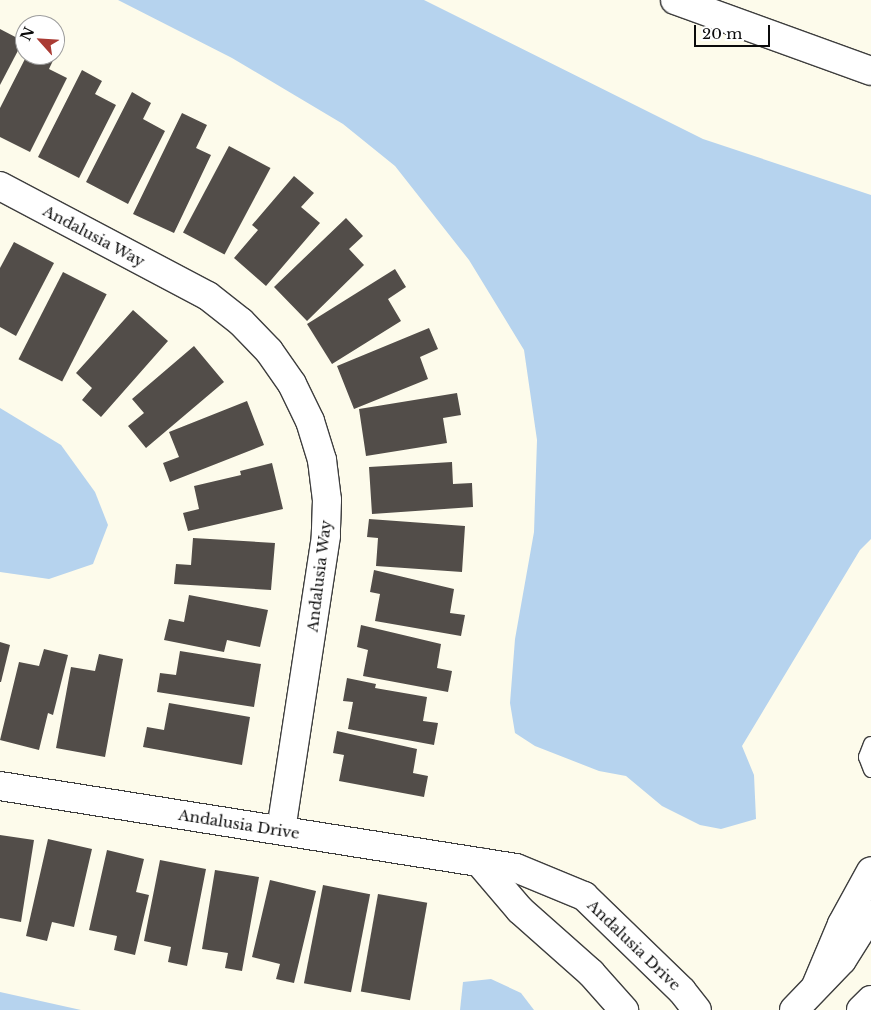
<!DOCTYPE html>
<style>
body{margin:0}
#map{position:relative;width:871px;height:1010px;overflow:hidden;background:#fdfbeb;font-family:"Libre Baskerville",serif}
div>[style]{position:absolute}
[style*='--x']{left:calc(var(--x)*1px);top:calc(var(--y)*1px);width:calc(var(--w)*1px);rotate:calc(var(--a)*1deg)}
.water>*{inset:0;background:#b6d3ee}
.building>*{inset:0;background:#524d49;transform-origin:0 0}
.roads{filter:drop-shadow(1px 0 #3e3e3e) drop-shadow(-1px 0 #3e3e3e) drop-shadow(0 1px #3e3e3e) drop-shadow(0 -1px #3e3e3e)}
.service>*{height:14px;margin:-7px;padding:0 7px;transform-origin:7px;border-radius:7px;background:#fff}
.minor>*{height:28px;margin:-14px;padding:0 14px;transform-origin:14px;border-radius:14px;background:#fff}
.tertiary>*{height:28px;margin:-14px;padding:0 14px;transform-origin:14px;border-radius:14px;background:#fff}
span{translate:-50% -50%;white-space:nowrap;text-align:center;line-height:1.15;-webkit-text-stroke:5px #fff;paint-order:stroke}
.street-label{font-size:15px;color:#0b0b0b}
.north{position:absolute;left:15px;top:15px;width:50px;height:50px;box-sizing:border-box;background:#fff;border:1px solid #9d9d9d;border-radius:50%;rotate:296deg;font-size:14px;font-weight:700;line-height:20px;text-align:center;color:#0b0b0b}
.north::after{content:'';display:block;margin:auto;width:18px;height:22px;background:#aa3b34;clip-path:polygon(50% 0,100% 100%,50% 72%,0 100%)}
.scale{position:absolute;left:694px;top:25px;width:76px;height:22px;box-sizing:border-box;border:2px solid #0b0b0b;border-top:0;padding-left:6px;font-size:15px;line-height:18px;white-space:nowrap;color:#0b0b0b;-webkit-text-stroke:4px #fff;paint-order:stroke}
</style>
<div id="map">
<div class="water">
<i style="clip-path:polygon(118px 0,424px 0,703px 139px,871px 195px,871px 539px,860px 550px,742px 746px,754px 775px,756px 819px,721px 829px,700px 825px,662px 806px,626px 776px,599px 771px,535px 746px,515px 733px,510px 703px,515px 639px,534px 532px,537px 440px,524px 350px,469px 260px,395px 166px,343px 124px,232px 58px)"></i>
<i style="clip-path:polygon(0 408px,61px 445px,95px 492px,108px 525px,93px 564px,49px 579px,0 572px)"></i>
<i style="clip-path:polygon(491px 979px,521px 993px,534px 1010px,460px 1010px,463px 982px)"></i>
<i style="clip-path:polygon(0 992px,81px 1010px,0 1010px)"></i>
</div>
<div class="building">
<i style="clip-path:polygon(0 29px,23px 41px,0 85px)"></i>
<i style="clip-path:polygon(55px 44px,60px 46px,49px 69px,67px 78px,30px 152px,0 137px,0 108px,27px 55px,55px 55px)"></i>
<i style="clip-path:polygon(82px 70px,102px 81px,95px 94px,116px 105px,79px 178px,38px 157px)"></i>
<i style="clip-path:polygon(132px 92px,151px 103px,143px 119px,165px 131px,128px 204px,86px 182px)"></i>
<i style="clip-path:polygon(182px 113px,207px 125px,196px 148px,211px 155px,174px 233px,133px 214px)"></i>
<i style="left:229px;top:146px;width:47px;height:98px;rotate:28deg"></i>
<i style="clip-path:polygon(294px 176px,314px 193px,301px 207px,320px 223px,266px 286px,234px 258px,258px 230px,252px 225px)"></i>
<i style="clip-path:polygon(346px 218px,363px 236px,349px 249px,364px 265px,307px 321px,274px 287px)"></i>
<i style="clip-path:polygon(14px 242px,54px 263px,16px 336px,0 327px,0 268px)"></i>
<i style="clip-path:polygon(395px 269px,406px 287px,388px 299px,401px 321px,332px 364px,307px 324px)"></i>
<i style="left:63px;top:272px;width:49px;height:98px;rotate:27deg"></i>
<i style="clip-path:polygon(133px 310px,168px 341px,101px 417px,82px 400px,92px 388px,76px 373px)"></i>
<i style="clip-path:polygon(429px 328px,438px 349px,420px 357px,428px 379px,354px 409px,337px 366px)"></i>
<i style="clip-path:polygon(194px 346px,224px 382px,146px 448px,128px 426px,144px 413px,132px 399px)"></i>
<i style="clip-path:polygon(457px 393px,461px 415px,443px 418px,447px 443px,366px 456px,359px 409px)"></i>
<i style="clip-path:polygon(247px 401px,264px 445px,170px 482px,163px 463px,179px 457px,169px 432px)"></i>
<i style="clip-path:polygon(452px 462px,453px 484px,472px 483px,473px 507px,372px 514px,369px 467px)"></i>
<i style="clip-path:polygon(272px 463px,283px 509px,188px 531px,183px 513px,199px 509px,194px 486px,241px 475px,240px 471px)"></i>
<i style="clip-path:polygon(369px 519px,465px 526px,462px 572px,376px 566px,378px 538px,367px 537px)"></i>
<i style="clip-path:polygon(193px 538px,275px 543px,271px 590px,174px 584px,176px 564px,191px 565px)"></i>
<i style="clip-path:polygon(374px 570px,454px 589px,450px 613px,465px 615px,461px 636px,375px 621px,380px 594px,370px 592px)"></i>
<i style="clip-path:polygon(189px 595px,268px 610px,260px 647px,227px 640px,224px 652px,164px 640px,169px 619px,184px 622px)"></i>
<i style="clip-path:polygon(361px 625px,441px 644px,437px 668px,452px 671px,448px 692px,363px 676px,368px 650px,357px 647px)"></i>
<i style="clip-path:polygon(0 642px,10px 645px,1px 682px,0 682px)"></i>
<i style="clip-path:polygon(44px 649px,68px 655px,53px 715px,48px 713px,39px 750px,0 740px,19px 662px,39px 666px)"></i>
<i style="clip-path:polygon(180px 651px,261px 664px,254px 707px,157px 692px,160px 673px,176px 675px)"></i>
<i style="clip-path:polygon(99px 654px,123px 659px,105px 757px,56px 748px,71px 667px,95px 671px)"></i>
<i style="clip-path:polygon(347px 678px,376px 684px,375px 688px,427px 697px,423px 721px,438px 723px,434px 745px,348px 729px,353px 702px,343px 701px)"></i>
<i style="clip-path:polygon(169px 703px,250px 717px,242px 765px,143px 747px,147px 727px,164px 730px)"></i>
<i style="clip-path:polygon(337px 731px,417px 749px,413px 773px,428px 776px,424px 797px,339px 781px,344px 755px,333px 753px)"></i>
<i style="clip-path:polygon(0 835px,34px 840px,21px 922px,0 918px)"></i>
<i style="clip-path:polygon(48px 839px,92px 849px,74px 927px,52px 922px,47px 941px,26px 936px)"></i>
<i style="clip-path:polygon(107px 850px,144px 859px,136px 892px,149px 895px,135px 955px,114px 950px,117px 936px,89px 930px)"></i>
<i style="clip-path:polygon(160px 860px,206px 869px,187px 966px,168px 962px,171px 947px,144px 941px)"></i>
<i style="clip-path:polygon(215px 870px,259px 877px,242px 971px,225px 968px,228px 953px,202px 949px)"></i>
<i style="clip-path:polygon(270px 880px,316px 891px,294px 983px,276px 979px,280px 964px,252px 957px)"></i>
<i style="left:323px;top:885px;width:48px;height:100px;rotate:11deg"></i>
<i style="left:378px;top:894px;width:50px;height:99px;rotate:10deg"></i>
</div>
<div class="roads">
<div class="service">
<i style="--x:871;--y:744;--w:14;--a:111"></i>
<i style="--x:866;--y:757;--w:14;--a:69"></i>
</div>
<div class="minor">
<i style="--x:0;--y:186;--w:235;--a:27.9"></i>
<i style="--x:208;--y:296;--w:42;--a:38.2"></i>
<i style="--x:241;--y:322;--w:40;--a:46"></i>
<i style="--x:269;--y:351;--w:40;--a:55.1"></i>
<i style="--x:292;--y:384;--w:41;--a:64.1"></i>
<i style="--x:310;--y:421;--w:41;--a:72.9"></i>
<i style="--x:322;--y:460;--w:40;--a:82.9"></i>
<i style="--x:327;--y:500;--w:36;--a:92"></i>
<i style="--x:326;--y:536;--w:297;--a:98.7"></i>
<i style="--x:0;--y:786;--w:522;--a:9.03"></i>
<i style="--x:516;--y:868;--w:74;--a:22.4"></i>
<i style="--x:584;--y:896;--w:136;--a:44.1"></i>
<i style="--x:682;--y:991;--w:24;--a:52"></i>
<i style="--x:479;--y:862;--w:63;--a:49.5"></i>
<i style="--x:520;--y:910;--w:95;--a:41.6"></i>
<i style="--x:591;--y:973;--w:50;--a:48.3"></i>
<i style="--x:816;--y:986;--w:67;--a:-67.2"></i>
<i style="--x:842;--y:924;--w:60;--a:-61.3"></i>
<i style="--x:794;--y:1010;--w:69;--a:-46.2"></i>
<i style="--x:842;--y:960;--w:54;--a:-57.8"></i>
<i style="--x:861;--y:1010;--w:14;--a:-45"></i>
</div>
<div class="tertiary">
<i style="--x:675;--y:0;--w:208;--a:19.9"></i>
</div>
</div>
<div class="street-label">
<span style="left:94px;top:236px;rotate:28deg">Andalusia Way</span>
<span style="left:319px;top:576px;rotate:-83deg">Andalusia Way</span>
<span style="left:239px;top:824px;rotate:9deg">Andalusia Drive</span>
<span style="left:634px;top:945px;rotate:44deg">Andalusia Drive</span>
</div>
<div class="north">N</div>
<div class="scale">20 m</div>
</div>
